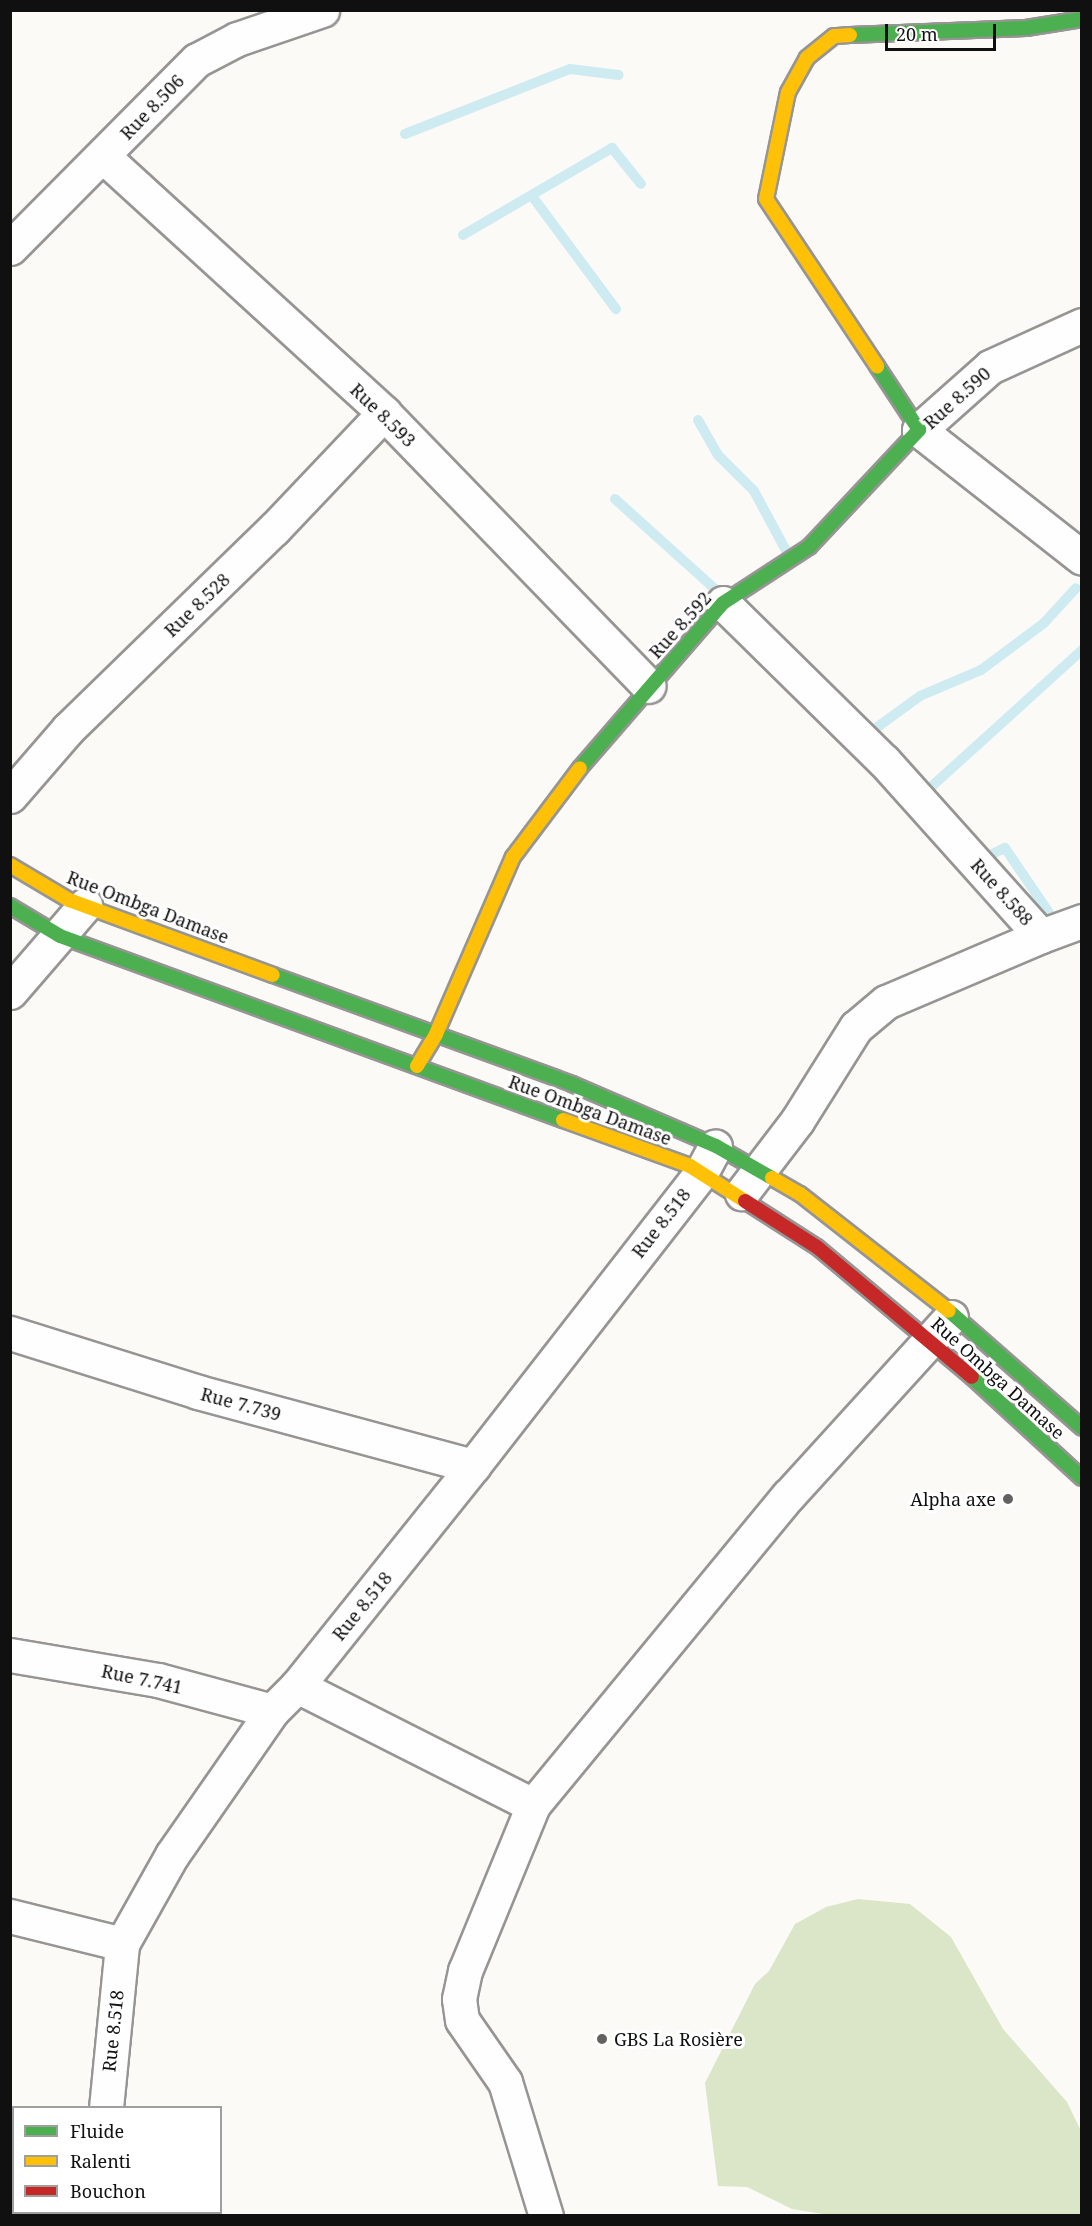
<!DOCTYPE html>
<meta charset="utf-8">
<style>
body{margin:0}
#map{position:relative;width:1092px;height:2226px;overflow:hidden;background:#fcfaf6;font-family:"Noto Serif",serif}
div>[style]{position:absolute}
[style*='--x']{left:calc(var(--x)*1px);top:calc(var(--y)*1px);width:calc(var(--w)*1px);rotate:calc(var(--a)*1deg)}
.forest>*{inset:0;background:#dae6c7}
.stream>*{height:10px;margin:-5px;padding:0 5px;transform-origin:5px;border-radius:5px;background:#cfebf2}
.roads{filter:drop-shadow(2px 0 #969594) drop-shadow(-2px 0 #969594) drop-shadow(0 2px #969594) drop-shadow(0 -2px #969594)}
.street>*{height:33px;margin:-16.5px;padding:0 16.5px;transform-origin:16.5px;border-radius:16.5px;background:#fffefe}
.fast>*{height:14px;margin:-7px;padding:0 7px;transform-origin:7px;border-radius:7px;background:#4caf50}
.slow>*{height:14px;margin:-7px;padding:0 7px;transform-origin:7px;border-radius:7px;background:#ffc107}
.jam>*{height:14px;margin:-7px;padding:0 7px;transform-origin:7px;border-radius:7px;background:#c62828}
.dots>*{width:16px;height:16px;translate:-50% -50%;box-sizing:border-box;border:3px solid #fff;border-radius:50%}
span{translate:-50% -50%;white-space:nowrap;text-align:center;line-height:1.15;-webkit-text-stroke:6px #fff;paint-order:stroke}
.street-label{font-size:18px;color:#101010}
.poi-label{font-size:18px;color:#101010}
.right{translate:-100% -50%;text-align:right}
.left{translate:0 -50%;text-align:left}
.frame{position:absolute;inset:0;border:12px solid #101010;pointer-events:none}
.legend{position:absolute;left:12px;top:2106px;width:210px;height:108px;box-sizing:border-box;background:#fff;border:2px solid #9f9f9f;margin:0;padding:8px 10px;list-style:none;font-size:18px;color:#101010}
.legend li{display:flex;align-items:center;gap:12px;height:30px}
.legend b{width:30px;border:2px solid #9f9f9f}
.scale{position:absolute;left:885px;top:24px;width:111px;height:27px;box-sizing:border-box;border:3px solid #101010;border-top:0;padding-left:8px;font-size:18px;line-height:21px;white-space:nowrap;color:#101010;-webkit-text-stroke:4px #fff;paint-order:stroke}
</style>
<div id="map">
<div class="forest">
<i style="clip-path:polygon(858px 1899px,910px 1904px,951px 1937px,1003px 2029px,1067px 2102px,1081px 2131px,1081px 2215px,829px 2215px,792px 2209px,747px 2187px,718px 2186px,705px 2083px,755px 1984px,769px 1971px,795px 1924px,826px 1907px)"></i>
</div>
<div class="stream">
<i style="--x:405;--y:134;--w:177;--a:-21.5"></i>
<i style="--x:570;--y:69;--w:49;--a:7"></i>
<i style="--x:532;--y:196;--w:141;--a:53.4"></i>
<i style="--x:463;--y:235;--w:173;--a:-30.3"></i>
<i style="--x:612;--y:148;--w:46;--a:51.1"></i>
<i style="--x:698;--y:420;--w:40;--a:60.3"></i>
<i style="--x:718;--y:455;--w:51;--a:45"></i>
<i style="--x:754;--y:491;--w:74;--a:61.7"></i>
<i style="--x:615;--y:499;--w:147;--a:42"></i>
<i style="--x:865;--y:736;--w:68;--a:-36"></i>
<i style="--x:920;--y:696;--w:66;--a:-23.1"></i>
<i style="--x:981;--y:670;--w:79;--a:-36.7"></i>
<i style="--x:1044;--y:623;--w:47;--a:-47.6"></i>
<i style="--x:920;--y:797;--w:219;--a:-42.2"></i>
<i style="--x:978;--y:861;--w:30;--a:-26"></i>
<i style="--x:1005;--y:848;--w:91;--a:55.8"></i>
</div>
<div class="roads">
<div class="street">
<i style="--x:104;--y:157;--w:379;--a:42.4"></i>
<i style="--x:384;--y:413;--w:380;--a:45.9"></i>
<i style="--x:10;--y:248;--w:265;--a:-45.2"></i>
<i style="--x:197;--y:60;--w:45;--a:-27.7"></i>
<i style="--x:237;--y:39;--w:90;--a:-18.8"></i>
<i style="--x:1082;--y:325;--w:101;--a:155.5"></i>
<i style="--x:990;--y:367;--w:95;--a:138.4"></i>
<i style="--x:919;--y:430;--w:207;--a:38.1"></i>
<i style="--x:723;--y:603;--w:226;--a:44.5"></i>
<i style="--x:884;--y:761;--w:235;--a:48.1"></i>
<i style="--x:1041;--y:936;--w:168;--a:156.9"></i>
<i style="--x:886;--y:1002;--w:39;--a:140"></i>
<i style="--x:856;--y:1027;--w:111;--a:122.1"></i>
<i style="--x:797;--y:1121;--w:91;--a:127.4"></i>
<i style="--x:10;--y:796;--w:89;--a:-49.1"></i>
<i style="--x:68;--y:729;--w:287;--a:-44.2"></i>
<i style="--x:274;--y:529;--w:160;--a:-46.5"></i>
<i style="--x:1041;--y:936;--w:44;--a:-20.1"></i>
<i style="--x:10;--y:992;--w:115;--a:-49.2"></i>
<i style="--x:10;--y:1333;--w:197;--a:17.4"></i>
<i style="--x:198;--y:1392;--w:285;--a:15.1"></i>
<i style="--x:10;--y:1655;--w:150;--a:9.6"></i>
<i style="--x:158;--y:1680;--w:118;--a:15.2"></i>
<i style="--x:297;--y:1686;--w:264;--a:26.8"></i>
<i style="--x:10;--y:1916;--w:115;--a:14"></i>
<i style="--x:106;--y:2108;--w:165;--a:-84.4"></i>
<i style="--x:122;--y:1944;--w:102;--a:-60.7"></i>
<i style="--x:172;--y:1855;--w:175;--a:-55.2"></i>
<i style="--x:272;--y:1711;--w:35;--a:-45"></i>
<i style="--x:297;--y:1686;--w:282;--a:-51.3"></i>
<i style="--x:473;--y:1466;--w:371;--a:-52.1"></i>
<i style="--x:701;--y:1173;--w:30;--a:-62"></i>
<i style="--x:10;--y:2206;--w:4;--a:-14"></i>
<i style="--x:95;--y:2216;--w:4;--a:-90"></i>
<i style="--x:546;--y:2216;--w:140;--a:-107"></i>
<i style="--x:505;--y:2082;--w:75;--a:-124.7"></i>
<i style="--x:462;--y:2020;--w:21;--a:-98"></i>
<i style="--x:459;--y:1999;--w:29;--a:-78"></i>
<i style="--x:465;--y:1971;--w:179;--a:-67.7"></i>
<i style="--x:533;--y:1805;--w:401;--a:-50.5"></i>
<i style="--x:788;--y:1496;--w:242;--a:-47.7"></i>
</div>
<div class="fast">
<i style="--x:850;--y:35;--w:176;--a:-2.3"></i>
<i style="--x:1026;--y:28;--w:57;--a:-9.1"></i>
<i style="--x:580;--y:768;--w:218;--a:-49.1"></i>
<i style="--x:723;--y:603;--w:103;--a:-33.1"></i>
<i style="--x:809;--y:547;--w:161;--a:-46.8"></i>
<i style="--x:919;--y:430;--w:77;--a:-123.3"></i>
<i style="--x:10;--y:906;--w:58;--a:31"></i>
<i style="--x:60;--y:936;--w:536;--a:20.09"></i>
<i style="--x:273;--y:975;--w:318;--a:20"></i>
<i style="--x:572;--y:1084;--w:157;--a:23.3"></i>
<i style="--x:716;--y:1146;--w:64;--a:29.7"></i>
<i style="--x:949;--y:1311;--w:177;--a:41.3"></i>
<i style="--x:972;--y:1377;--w:149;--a:42.6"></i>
</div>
<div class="slow">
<i style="--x:850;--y:35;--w:16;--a:176"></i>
<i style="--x:834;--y:36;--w:35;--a:141"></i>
<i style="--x:807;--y:58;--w:39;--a:119"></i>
<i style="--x:788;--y:92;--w:109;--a:101.6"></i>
<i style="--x:766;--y:199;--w:201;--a:56.4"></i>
<i style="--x:10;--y:865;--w:69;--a:30.7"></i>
<i style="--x:69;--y:900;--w:217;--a:20.2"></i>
<i style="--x:417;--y:1066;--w:37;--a:-59"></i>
<i style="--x:436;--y:1034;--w:193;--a:-66.5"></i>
<i style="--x:513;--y:857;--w:111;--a:-53"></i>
<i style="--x:563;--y:1120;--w:135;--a:19.9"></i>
<i style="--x:690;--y:1166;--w:65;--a:32.5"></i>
<i style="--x:772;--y:1178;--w:32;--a:30"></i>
<i style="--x:800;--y:1194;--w:189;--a:38.1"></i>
</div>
<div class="jam">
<i style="--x:745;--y:1201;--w:85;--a:32.6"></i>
<i style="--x:817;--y:1247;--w:202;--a:40"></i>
</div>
</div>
<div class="dots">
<i style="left:1008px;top:1499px;background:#636260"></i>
<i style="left:602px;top:2039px;background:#636260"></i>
</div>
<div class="street-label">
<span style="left:152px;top:107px;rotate:-46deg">Rue 8.506</span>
<span style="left:957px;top:398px;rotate:-42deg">Rue 8.590</span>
<span style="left:383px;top:415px;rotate:44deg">Rue 8.593</span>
<span style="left:197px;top:605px;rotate:-44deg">Rue 8.528</span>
<span style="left:680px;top:625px;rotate:-48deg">Rue 8.592</span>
<span style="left:1002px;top:892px;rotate:48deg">Rue 8.588</span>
<span style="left:148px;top:907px;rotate:21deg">Rue Ombga Damase</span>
<span style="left:590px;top:1110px;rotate:20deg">Rue Ombga Damase</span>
<span style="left:661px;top:1223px;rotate:-52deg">Rue 8.518</span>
<span style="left:998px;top:1378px;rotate:42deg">Rue Ombga Damase</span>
<span style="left:241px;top:1404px;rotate:15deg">Rue 7.739</span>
<span style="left:362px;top:1606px;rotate:-51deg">Rue 8.518</span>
<span style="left:142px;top:1679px;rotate:12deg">Rue 7.741</span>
<span style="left:113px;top:2031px;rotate:-84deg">Rue 8.518</span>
</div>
<div class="poi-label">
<span class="right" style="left:996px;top:1499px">Alpha axe</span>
<span class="left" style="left:614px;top:2039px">GBS La Rosière</span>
</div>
<div class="frame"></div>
<ul class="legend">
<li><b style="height:8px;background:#4caf50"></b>Fluide</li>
<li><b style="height:8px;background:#ffc107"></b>Ralenti</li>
<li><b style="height:8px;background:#c62828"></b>Bouchon</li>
</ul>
<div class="scale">20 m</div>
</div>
